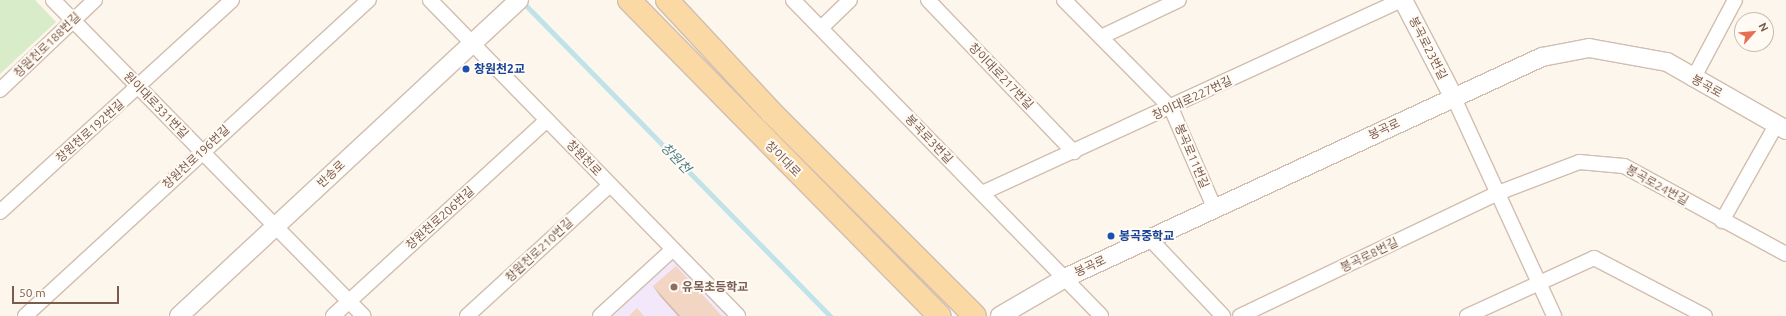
<!DOCTYPE html>
<meta charset="utf-8">
<style>
body{margin:0}
#map{position:relative;width:1786px;height:316px;overflow:hidden;background:#fdf6ec;font-family:Ubuntu,"Noto Sans KR",sans-serif}
div>[style]{position:absolute}
[style*='--x']{left:calc(var(--x)*1px);top:calc(var(--y)*1px);width:calc(var(--w)*1px);rotate:calc(var(--a)*1deg)}
.education>*{inset:0;background:#f3e8fa}
.green>*{inset:0;background:#d8ecc9}
.stream>*{height:4.5px;margin:-2.25px;padding:0 2.25px;transform-origin:2.25px;border-radius:2.25px;background:#bfe3e8}
.roads{filter:drop-shadow(1px 0 #d1beb0) drop-shadow(-1px 0 #d1beb0) drop-shadow(0 1px #d1beb0) drop-shadow(0 -1px #d1beb0)}
.minor>*{height:14px;margin:-7px;padding:0 7px;transform-origin:7px;border-radius:7px;background:#fff}
.tertiary>*{height:18px;margin:-9px;padding:0 9px;transform-origin:9px;border-radius:9px;background:#fff}
.primary>*{height:22px;margin:-11px;padding:0 11px;transform-origin:11px;border-radius:11px;background:#fbd9a5}
.wall>*{inset:0;background:#d1b7a8}
.building>*{inset:0;background:#f3d5c3}
.dots>*{width:11px;height:11px;translate:-50% -50%;box-sizing:border-box;border:2px solid #fffaf3;border-radius:50%}
span{translate:-50% -50%;white-space:nowrap;text-align:center;line-height:1.15;-webkit-text-stroke:4px #fffaf3;paint-order:stroke}
.street-label{font-size:12px;color:#7a5c4d}
.transit-label{font-size:12px;color:#164399;font-weight:700}
.left{translate:0 -50%;text-align:left}
.education-label{font-size:12px;color:#785e54;font-weight:700}
.water-label{font-size:13px;color:#437c86;font-style:italic}
.north{position:absolute;left:1734px;top:12px;width:40px;height:40px;box-sizing:border-box;background:#fffaf3;border:1px solid #cabbb1;border-radius:50%;rotate:63deg;font-size:11px;font-weight:700;line-height:16px;text-align:center;color:#7a5c4d}
.north::after{content:'';display:block;margin:auto;width:14px;height:18px;background:#e76f51;clip-path:polygon(50% 0,100% 100%,50% 72%,0 100%)}
.scale{position:absolute;left:12px;top:286px;width:107px;height:18px;box-sizing:border-box;border:2px solid #7a5c4d;border-top:0;padding-left:5px;font-size:12px;line-height:14px;white-space:nowrap;color:#7a5c4d;-webkit-text-stroke:3px #fffaf3;paint-order:stroke}
</style>
<div id="map">
<div class="education">
<i style="clip-path:polygon(675px 257px,732px 316px,613px 316px)"></i>
</div>
<div class="green">
<i style="clip-path:polygon(0 0,35px 0,56px 22px,0 74px)"></i>
</div>
<div class="stream">
<i style="--x:523;--y:2;--w:440;--a:45.6"></i>
</div>
<div class="roads">
<div class="minor">
<i style="--x:53;--y:0;--w:443;--a:45.5"></i>
<i style="--x:430;--y:0;--w:441;--a:45.7"></i>
<i style="--x:793;--y:0;--w:441;--a:45.7"></i>
<i style="--x:928;--y:0;--w:211;--a:46.2"></i>
<i style="--x:1064;--y:0;--w:152;--a:45.3"></i>
<i style="--x:1171;--y:108;--w:110;--a:66.5"></i>
<i style="--x:821;--y:28;--w:40;--a:-44"></i>
<i style="--x:1101;--y:37;--w:86;--a:-25.4"></i>
<i style="--x:1693;--y:79;--w:89;--a:-62"></i>
<i style="--x:0;--y:90;--w:131;--a:-43.5"></i>
<i style="--x:1453;--y:96;--w:242;--a:65.3"></i>
<i style="--x:982;--y:193;--w:462;--a:-24.7"></i>
<i style="--x:0;--y:212;--w:314;--a:-42.4"></i>
<i style="--x:1722;--y:221;--w:110;--a:-60.6"></i>
<i style="--x:1150;--y:239;--w:106;--a:46.5"></i>
<i style="--x:25;--y:316;--w:467;--a:-42.6"></i>
<i style="--x:333;--y:316;--w:290;--a:-42.5"></i>
<i style="--x:467;--y:316;--w:194;--a:-42.5"></i>
<i style="--x:600;--y:316;--w:99;--a:-42.5"></i>
<i style="--x:1240;--y:316;--w:286;--a:-25.5"></i>
<i style="--x:1498;--y:193;--w:87;--a:-20.9"></i>
<i style="--x:1579;--y:162;--w:45;--a:5.1"></i>
<i style="--x:1624;--y:166;--w:184;--a:28.5"></i>
<i style="--x:1467;--y:316;--w:140;--a:-24.5"></i>
<i style="--x:1594;--y:258;--w:125;--a:27.6"></i>
</div>
<div class="tertiary">
<i style="--x:1403;--y:0;--w:108;--a:62.5"></i>
<i style="--x:179;--y:316;--w:464;--a:-42.9"></i>
<i style="--x:1000;--y:316;--w:75;--a:-30.3"></i>
<i style="--x:1065;--y:278;--w:526;--a:-24.86"></i>
<i style="--x:1542;--y:57;--w:48;--a:-10.8"></i>
<i style="--x:1589;--y:48;--w:79;--a:10.2"></i>
<i style="--x:1667;--y:62;--w:137;--a:29.7"></i>
</div>
<div class="primary">
<i style="--x:629;--y:0;--w:443;--a:45.5"></i>
<i style="--x:667;--y:0;--w:153;--a:47.1"></i>
<i style="--x:771;--y:112;--w:288;--a:45"></i>
</div>
</div>
<div class="wall">
<i style="clip-path:polygon(653px 286px,722px 316px,678px 316px,660px 296px)"></i>
</div>
<div class="building">
<i style="clip-path:polygon(676px 266px,722px 316px,680px 316px,653px 286px)"></i>
<i style="clip-path:polygon(637px 308px,644px 316px,629px 316px)"></i>
</div>
<div class="dots">
<i style="left:466px;top:69px;background:#1a4fb4"></i>
<i style="left:1111px;top:236px;background:#1a4fb4"></i>
<i style="left:674px;top:287px;background:#8d6e63"></i>
</div>
<div class="street-label">
<span style="left:47px;top:45px;rotate:-44deg">창원천로188번길</span>
<span style="left:1428px;top:48px;rotate:63deg">봉곡로23번길</span>
<span style="left:1001px;top:76px;rotate:46deg">창이대로217번길</span>
<span style="left:1707px;top:86px;rotate:29deg">봉곡로</span>
<span style="left:1192px;top:98px;rotate:-25deg">창이대로227번길</span>
<span style="left:156px;top:105px;rotate:46deg">원이대로331번길</span>
<span style="left:1384px;top:129px;rotate:-25deg">봉곡로</span>
<span style="left:90px;top:131px;rotate:-42deg">창원천로192번길</span>
<span style="left:929px;top:139px;rotate:46deg">봉곡로3번길</span>
<span style="left:1192px;top:156px;rotate:67deg">봉곡로11번길</span>
<span style="left:196px;top:157px;rotate:-43deg">창원천로196번길</span>
<span style="left:584px;top:158px;rotate:46deg">창원천로</span>
<span style="left:783px;top:159px;rotate:45deg">창이대로</span>
<span style="left:331px;top:174px;rotate:-43deg">반송로</span>
<span style="left:1657px;top:185px;rotate:29deg">봉곡로24번길</span>
<span style="left:440px;top:218px;rotate:-42deg">창원천로206번길</span>
<span style="left:539px;top:250px;rotate:-43deg">창원천로210번길</span>
<span style="left:1369px;top:255px;rotate:-26deg">봉곡로8번길</span>
<span style="left:1090px;top:266px;rotate:-25deg">봉곡로</span>
</div>
<div class="transit-label">
<span class="left" style="left:474px;top:69px">창원천2교</span>
<span class="left" style="left:1119px;top:236px">봉곡중학교</span>
</div>
<div class="education-label">
<span class="left" style="left:682px;top:287px">유목초등학교</span>
</div>
<div class="water-label">
<span style="left:676px;top:158px;rotate:46deg">창원천</span>
</div>
<div class="north">N</div>
<div class="scale">50 m</div>
</div>
